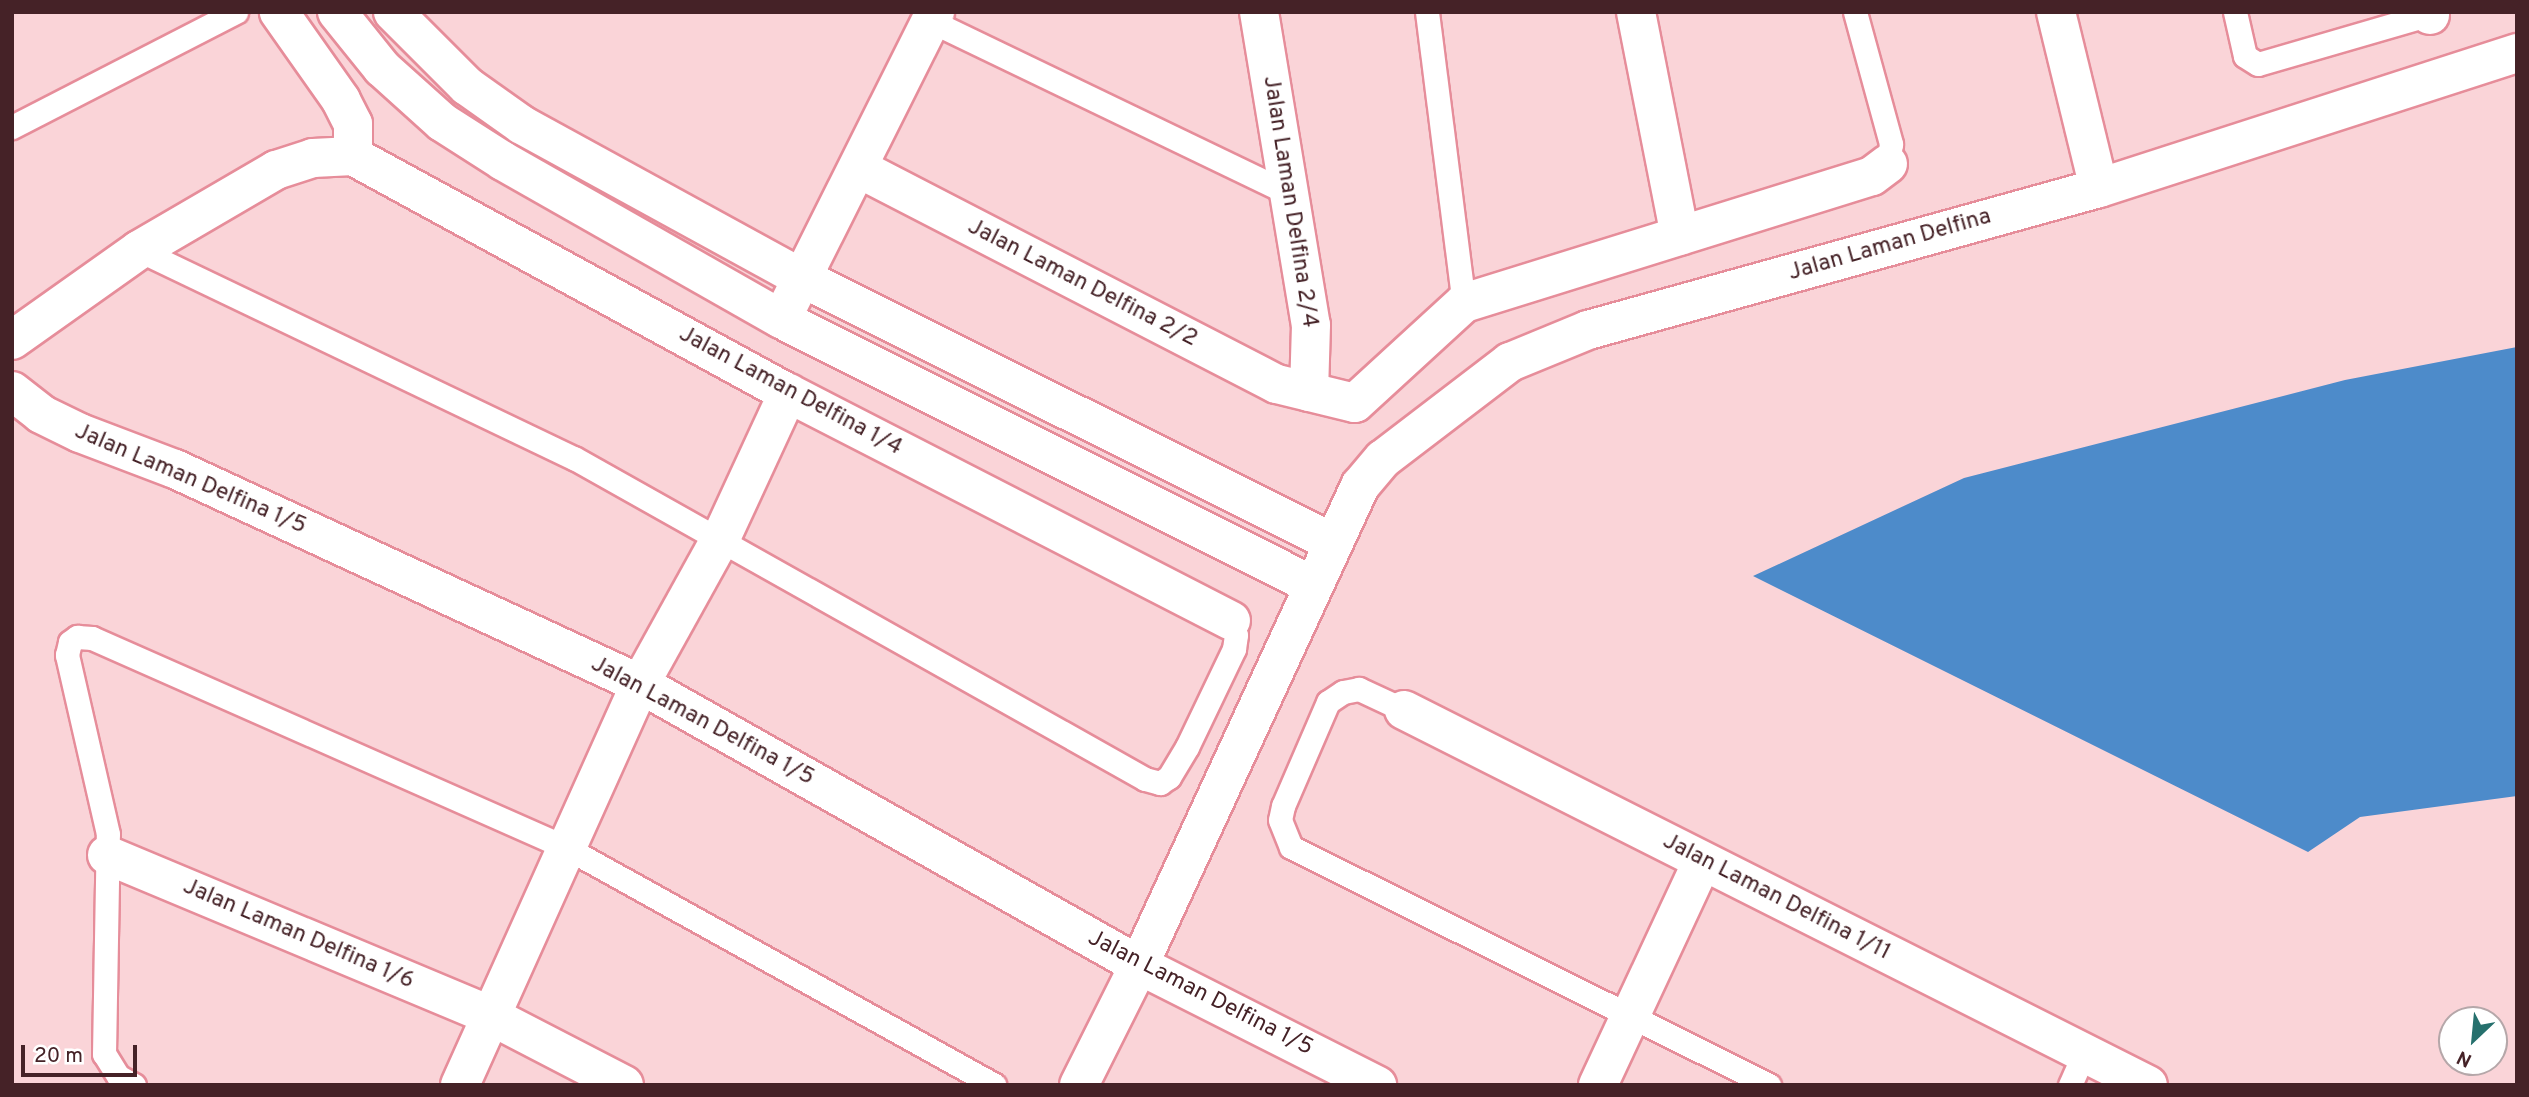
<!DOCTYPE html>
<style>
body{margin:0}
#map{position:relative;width:2529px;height:1097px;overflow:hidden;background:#fad4d8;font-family:Overpass,sans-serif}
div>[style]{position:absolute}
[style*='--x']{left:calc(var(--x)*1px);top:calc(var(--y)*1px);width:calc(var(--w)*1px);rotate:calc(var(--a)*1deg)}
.water>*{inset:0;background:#4d8bca}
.roads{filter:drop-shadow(2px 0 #e68d9a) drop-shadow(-2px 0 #e68d9a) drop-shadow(0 2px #e68d9a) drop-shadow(0 -2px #e68d9a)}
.service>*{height:23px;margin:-11.5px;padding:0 11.5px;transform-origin:11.5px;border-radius:11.5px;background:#fff}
.minor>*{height:38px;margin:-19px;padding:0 19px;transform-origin:19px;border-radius:19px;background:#fff}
span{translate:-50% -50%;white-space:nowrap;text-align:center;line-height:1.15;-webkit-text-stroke:5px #fff;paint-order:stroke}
.street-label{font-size:23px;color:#452227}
.frame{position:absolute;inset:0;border:14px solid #452227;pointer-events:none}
.north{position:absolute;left:2438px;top:1006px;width:70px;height:70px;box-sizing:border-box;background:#fff;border:2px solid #b5a7a9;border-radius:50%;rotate:206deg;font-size:19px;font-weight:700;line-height:28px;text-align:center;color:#452227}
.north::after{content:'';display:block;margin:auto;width:24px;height:32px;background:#26706d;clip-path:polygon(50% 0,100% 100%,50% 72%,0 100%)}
.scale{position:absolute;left:21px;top:1045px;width:116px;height:32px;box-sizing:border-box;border:4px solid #452227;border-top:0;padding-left:9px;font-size:21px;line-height:24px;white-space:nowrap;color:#452227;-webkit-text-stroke:5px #fff;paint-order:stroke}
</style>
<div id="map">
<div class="water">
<i style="clip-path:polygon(2517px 347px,2517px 796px,2360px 817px,2308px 852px,1753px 576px,1964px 478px,2345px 380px)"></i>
</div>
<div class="roads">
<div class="service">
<i style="--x:1427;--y:12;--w:293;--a:82.8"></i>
<i style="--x:1855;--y:12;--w:137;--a:74.7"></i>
<i style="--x:1891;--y:144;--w:20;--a:99"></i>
<i style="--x:2235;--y:12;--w:45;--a:77.2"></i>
<i style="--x:2245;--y:56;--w:15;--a:32"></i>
<i style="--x:2258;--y:64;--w:186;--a:-16.2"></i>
<i style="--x:931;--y:21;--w:395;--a:25.7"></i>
<i style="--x:12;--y:127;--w:252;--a:-27.2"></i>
<i style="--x:139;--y:250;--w:482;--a:25.6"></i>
<i style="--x:574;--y:458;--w:655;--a:29.34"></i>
<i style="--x:1145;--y:779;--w:16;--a:15"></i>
<i style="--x:1160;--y:783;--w:11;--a:-34"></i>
<i style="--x:1169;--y:777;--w:35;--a:-59"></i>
<i style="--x:1187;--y:747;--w:109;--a:-64.4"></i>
<i style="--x:1234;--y:649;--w:14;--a:-82"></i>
<i style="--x:1236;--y:635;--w:15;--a:-110"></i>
<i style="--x:1404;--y:710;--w:50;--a:-155"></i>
<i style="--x:1359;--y:689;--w:16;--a:169"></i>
<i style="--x:1343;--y:692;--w:18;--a:146"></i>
<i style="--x:1328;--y:702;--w:113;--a:113.4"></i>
<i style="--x:1283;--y:806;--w:14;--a:102"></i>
<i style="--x:1280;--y:820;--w:29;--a:68"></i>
<i style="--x:1291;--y:847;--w:534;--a:26.47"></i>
<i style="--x:134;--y:1085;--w:18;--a:-151"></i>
<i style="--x:118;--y:1076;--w:26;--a:-122"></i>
<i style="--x:104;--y:1054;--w:220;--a:-89"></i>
<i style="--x:108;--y:834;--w:184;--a:-102.9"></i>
<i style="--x:67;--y:655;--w:13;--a:-77"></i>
<i style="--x:70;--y:642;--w:9;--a:-36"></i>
<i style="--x:77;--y:637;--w:15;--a:4"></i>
<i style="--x:92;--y:638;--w:517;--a:23.84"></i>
<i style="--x:565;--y:847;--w:491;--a:29"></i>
<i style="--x:2070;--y:1085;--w:35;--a:-66"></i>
</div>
<div class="minor">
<i style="--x:337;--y:12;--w:72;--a:51.2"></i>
<i style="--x:382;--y:68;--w:81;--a:42"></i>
<i style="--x:442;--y:122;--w:72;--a:32.6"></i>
<i style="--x:503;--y:161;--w:320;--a:29.6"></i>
<i style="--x:781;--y:319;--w:594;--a:26.61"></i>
<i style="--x:393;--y:12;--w:105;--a:45"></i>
<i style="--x:467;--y:86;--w:67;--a:35.3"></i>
<i style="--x:522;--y:125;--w:319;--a:28.7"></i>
<i style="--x:802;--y:278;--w:592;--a:26.48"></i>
<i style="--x:1259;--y:12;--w:317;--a:80.6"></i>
<i style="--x:1311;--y:325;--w:67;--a:91.7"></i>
<i style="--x:1636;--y:12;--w:228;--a:78.9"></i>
<i style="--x:2056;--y:12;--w:181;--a:76.3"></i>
<i style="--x:2430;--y:12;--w:3;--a:90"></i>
<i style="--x:353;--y:156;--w:495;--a:28.6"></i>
<i style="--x:788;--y:393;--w:498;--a:27.2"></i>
<i style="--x:858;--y:168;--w:471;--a:27.3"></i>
<i style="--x:1277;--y:384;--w:80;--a:13.7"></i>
<i style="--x:1355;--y:403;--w:148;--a:-42.5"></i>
<i style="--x:1464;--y:303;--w:427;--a:-17.3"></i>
<i style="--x:1872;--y:176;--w:20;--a:-37"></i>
<i style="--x:790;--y:302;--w:324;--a:-63.4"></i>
<i style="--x:12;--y:340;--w:156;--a:-35.3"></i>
<i style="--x:139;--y:250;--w:159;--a:-30.3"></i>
<i style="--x:276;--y:170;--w:39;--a:-18"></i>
<i style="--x:313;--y:158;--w:40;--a:-2.9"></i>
<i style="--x:353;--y:156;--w:32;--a:-90"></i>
<i style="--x:353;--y:124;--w:27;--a:-117"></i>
<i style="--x:341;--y:100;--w:108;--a:-125.2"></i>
<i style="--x:12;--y:391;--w:37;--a:38"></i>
<i style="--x:41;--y:414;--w:43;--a:26"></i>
<i style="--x:80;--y:433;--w:102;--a:20.8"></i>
<i style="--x:175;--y:469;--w:512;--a:24.81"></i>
<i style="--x:640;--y:684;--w:573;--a:29.39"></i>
<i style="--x:1139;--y:965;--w:267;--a:26.8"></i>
<i style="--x:1404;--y:710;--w:833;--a:26.75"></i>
<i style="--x:107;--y:855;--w:414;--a:22.7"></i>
<i style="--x:489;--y:1015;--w:152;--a:27.4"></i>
<i style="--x:460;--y:1085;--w:440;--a:-65.8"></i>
<i style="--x:640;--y:684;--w:167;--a:-61"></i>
<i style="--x:721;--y:538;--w:160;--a:-65.2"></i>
<i style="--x:1079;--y:1085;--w:134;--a:-63.4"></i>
<i style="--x:1139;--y:965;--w:528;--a:-65.23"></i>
<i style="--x:1360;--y:486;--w:35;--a:-50"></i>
<i style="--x:1383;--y:459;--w:160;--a:-37.4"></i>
<i style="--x:1510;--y:362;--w:84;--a:-22.3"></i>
<i style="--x:1588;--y:330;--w:530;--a:-15.53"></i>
<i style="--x:2099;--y:188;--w:439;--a:-17.9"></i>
<i style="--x:1598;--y:1085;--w:246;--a:-65"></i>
</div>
</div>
<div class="street-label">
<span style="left:1289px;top:202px;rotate:81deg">Jalan Laman Delfina 2/4</span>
<span style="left:1890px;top:246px;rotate:-16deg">Jalan Laman Delfina</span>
<span style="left:1082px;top:284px;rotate:27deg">Jalan Laman Delfina 2/2</span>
<span style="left:790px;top:392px;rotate:28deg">Jalan Laman Delfina 1/4</span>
<span style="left:190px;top:480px;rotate:23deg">Jalan Laman Delfina 1/5</span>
<span style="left:702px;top:722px;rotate:28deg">Jalan Laman Delfina 1/5</span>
<span style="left:1776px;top:898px;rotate:27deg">Jalan Laman Delfina 1/11</span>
<span style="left:298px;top:935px;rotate:23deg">Jalan Laman Delfina 1/6</span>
<span style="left:1200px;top:994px;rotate:27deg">Jalan Laman Delfina 1/5</span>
</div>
<div class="frame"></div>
<div class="north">N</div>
<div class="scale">20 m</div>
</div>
